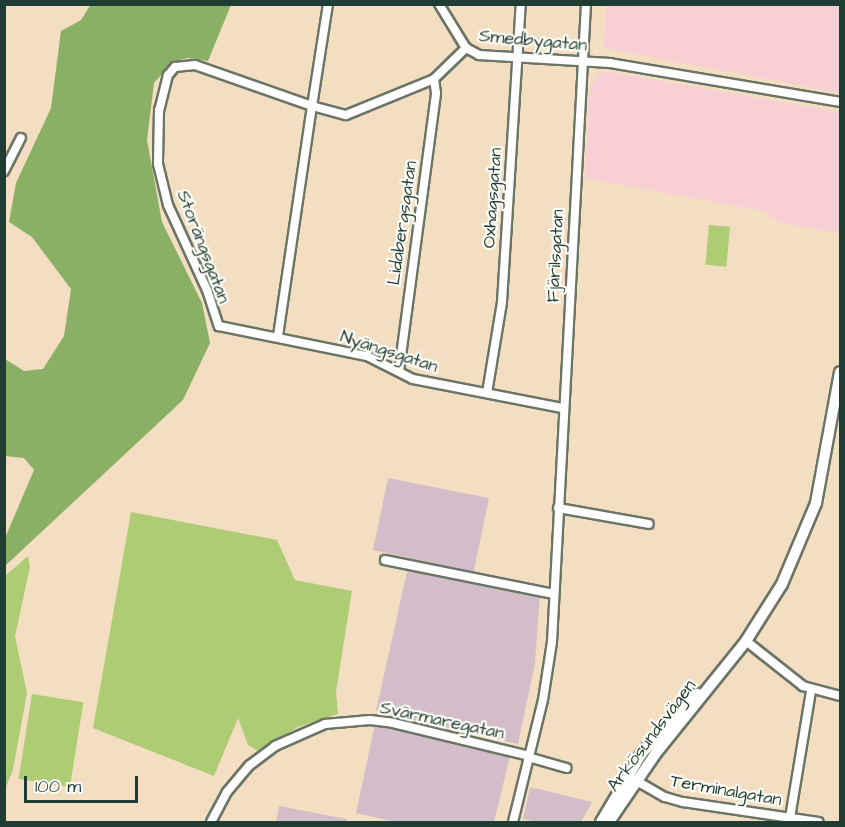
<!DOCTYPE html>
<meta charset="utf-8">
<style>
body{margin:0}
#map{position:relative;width:845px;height:827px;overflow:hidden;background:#f4dec2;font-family:"Architects Daughter",sans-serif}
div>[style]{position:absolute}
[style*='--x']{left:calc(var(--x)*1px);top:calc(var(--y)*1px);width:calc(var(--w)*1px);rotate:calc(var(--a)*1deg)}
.built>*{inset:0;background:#f7cfd4}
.industrial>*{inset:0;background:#d2bdc8}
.green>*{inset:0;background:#adcc74;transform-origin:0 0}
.forest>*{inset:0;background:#8ab066}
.roads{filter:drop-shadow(2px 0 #6a7566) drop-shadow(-2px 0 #6a7566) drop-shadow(0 2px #6a7566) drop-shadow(0 -2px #6a7566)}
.minor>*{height:8px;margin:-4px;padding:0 4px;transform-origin:4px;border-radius:4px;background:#fff}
.major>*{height:10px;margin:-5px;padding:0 5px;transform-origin:5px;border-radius:5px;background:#fff}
span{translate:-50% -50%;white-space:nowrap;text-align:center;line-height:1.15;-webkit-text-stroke:4.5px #fdfcf7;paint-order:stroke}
.street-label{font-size:18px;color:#1f3d34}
.frame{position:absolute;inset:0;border:6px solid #1f3d34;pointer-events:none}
.scale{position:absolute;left:24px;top:776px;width:114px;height:27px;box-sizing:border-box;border:3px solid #1f3d34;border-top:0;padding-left:8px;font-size:18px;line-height:21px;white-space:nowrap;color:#1f3d34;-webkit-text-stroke:4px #fdfcf7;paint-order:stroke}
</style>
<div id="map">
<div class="built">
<i style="clip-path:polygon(606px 5px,840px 5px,840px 93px,604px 48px)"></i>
<i style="clip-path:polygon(610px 72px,840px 112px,840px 233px,778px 222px,764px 211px,585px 178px,589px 92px,597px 73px)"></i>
</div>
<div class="industrial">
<i style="clip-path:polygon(388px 478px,489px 498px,472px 580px,540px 593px,535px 663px,518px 744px,376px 711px,410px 558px,373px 550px)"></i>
<i style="clip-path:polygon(375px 724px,510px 756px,494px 822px,395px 822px,356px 813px)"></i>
<i style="clip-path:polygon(530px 787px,592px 802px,581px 822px,537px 822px,523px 819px)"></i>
<i style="clip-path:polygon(279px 806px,347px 819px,346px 822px,276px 822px)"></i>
</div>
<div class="green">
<i style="left:709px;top:225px;width:21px;height:40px;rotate:5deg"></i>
<i style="clip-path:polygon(131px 512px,277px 540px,295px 580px,352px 591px,336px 692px,338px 714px,298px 727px,258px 751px,248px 745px,238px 718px,214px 776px,93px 728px)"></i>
<i style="clip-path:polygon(28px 556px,30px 567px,15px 636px,27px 693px,13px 770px,5px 789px,5px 822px,5px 576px)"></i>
<i style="left:32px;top:694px;width:52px;height:86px;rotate:9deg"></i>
</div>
<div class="forest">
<i style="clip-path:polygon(91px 4px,231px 5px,208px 61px,188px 58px,173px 62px,154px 83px,147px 140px,162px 222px,202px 303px,210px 343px,183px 400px,5px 566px,5px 538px,34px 470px,24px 458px,5px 456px,5px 359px,24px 371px,43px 369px,64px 336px,71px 289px,32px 237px,9px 222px,16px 183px,51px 108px,61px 31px,81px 20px)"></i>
</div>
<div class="roads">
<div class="minor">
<i style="--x:328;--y:4;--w:103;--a:98.9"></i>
<i style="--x:312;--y:106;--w:124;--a:-160.7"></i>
<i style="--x:195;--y:65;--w:20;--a:174"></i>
<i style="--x:175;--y:67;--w:11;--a:131"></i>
<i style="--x:168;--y:75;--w:36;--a:104"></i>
<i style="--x:159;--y:110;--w:54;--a:91.1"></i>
<i style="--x:158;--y:164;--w:42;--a:76.3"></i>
<i style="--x:168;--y:205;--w:94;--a:65.4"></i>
<i style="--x:207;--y:290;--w:38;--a:72"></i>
<i style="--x:219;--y:326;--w:151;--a:11.5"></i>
<i style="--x:367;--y:356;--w:51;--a:26.6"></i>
<i style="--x:413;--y:379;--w:152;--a:11"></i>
<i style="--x:439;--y:4;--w:52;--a:58.5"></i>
<i style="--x:466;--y:48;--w:15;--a:28"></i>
<i style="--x:479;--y:55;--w:131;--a:3.5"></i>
<i style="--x:610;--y:63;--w:233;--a:9.6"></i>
<i style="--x:4;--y:171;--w:37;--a:-63"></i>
<i style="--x:278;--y:336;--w:232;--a:-81.6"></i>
<i style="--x:312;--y:106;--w:35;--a:15"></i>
<i style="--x:346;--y:115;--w:95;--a:-22.2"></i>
<i style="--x:434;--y:79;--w:45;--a:-44.1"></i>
<i style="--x:399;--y:371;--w:280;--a:-82.4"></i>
<i style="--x:436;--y:93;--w:14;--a:-98"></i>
<i style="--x:487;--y:393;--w:92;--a:-80.6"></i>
<i style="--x:502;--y:302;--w:299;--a:-86.4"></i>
<i style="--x:558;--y:508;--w:92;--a:10"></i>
<i style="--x:385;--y:560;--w:172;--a:11.4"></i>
<i style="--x:746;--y:641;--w:73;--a:38.3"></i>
<i style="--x:803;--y:686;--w:38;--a:15"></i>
<i style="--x:528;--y:757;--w:40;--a:16"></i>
<i style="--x:635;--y:780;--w:34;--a:30"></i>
<i style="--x:665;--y:797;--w:19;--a:16"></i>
<i style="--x:683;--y:802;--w:137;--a:8.4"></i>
<i style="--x:790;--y:818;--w:129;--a:-80.6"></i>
<i style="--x:211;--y:822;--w:34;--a:-62"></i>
<i style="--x:227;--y:792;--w:35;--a:-50"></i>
<i style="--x:250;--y:765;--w:31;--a:-37"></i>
<i style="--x:275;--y:746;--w:55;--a:-23.7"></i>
<i style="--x:325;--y:724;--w:45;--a:-5.1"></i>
<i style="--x:370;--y:720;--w:23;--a:7"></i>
<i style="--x:393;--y:723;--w:140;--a:13.6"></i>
<i style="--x:513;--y:822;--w:126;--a:-76.2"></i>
<i style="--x:543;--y:700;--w:59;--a:-81.2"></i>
<i style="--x:552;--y:642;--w:639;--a:-86.95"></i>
</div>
<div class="major">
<i style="--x:601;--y:822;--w:80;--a:-59.3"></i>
<i style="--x:642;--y:753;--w:81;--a:-47"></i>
<i style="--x:609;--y:822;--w:83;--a:-55.7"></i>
<i style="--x:656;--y:753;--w:144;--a:-51.2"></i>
<i style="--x:746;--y:641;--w:67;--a:-57.7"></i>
<i style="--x:782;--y:584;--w:88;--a:-67.2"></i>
<i style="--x:816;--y:503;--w:133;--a:-79.6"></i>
</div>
</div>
<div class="street-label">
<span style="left:533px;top:41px;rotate:5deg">Smedbygatan</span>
<span style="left:493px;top:198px;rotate:-86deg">Oxhagsgatan</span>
<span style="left:403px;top:223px;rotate:-82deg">Lidabergsgatan</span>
<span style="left:203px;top:247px;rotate:69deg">Storängsgatan</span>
<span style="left:556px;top:256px;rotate:-87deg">Fjärilsgatan</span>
<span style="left:389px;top:352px;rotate:18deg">Nyängsgatan</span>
<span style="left:442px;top:721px;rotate:12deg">Svärmaregatan</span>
<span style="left:652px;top:736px;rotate:-53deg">Arkösundsvägen</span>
<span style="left:726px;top:791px;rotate:10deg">Terminalgatan</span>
</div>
<div class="frame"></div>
<div class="scale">100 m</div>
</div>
